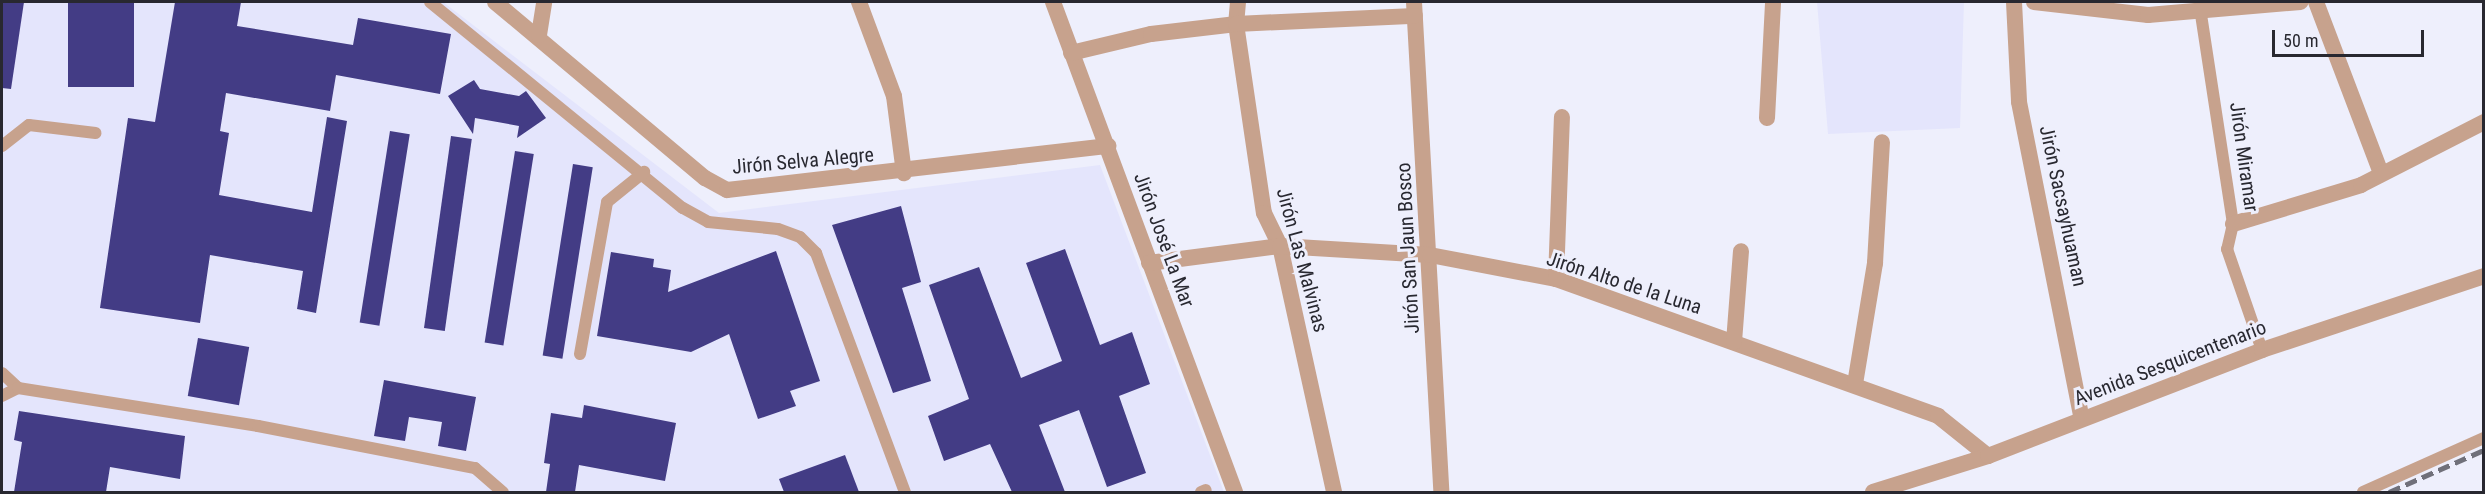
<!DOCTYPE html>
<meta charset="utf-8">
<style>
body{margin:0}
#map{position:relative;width:2485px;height:494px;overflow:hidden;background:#eeeffc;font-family:"Roboto Condensed",sans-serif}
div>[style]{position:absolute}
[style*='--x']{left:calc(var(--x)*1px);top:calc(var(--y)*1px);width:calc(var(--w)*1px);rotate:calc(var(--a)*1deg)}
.built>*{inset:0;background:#e4e5fc}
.building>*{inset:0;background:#433c85;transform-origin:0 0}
.service>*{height:12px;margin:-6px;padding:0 6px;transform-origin:6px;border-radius:6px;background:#c7a28d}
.minor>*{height:16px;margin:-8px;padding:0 8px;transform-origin:8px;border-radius:8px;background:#c7a28d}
.tertiary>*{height:16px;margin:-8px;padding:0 8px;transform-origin:8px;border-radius:8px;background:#c7a28d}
.rail>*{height:4.5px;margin-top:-2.25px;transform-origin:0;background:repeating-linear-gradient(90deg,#70707a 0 12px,transparent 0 18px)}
span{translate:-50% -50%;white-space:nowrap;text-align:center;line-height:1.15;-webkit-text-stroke:6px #eeeffc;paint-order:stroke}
.street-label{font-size:20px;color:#282830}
.frame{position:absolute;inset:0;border:3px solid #282830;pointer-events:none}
.scale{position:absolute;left:2272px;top:30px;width:152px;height:27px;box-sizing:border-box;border:3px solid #282830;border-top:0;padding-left:8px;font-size:18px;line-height:21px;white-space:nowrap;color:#282830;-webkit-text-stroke:4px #eeeffc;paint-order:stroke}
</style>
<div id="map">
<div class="built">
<i style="clip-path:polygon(2px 2px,443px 2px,719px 213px,1100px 165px,1224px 492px,2px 492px)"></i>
<i style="clip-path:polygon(1817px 2px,1964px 2px,1960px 128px,1828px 134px)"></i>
</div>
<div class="building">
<i style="clip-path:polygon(2px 2px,24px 2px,11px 89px,2px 88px)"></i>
<i style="left:68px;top:2px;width:66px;height:85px"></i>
<i style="clip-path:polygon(175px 2px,241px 2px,237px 26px,353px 45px,358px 18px,451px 34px,440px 94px,336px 75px,330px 111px,226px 93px,220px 131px,229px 133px,219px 195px,312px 212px,327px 117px,347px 121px,316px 313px,297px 309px,303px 271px,210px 255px,200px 323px,100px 308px,128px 118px,155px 122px)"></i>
<i style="clip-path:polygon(474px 80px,480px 89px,519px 96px,526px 91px,546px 118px,517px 138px,519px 126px,475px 118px,473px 134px,448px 96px)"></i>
<i style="left:390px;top:131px;width:20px;height:194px;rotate:9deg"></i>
<i style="left:451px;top:136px;width:21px;height:194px;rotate:8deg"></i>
<i style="left:515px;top:151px;width:19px;height:194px;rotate:9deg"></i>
<i style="left:573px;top:164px;width:20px;height:194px;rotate:9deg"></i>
<i style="clip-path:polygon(901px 206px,921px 282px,902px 288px,931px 381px,893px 393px,832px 225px)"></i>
<i style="clip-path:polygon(1065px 249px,1100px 345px,1132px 332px,1150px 384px,1119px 396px,1146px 473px,1107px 487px,1079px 410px,1039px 425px,1065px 492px,1012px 492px,990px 444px,944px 461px,928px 416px,969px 399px,929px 285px,979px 267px,1021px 378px,1062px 361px,1026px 263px)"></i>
<i style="clip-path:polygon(776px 251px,820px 381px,790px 391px,796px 406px,758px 419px,729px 334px,691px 352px,597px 336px,611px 252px,654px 259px,653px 267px,671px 270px,668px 292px)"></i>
<i style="left:198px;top:338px;width:52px;height:59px;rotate:10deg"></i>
<i style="clip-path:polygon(384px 380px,476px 397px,466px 451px,438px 446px,442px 422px,409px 417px,405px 441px,374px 436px)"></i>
<i style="clip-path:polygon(584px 405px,676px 423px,665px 481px,579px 465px,575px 492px,546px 492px,550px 464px,544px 463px,551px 413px,582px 418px)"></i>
<i style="clip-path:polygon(19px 411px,185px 436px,180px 479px,110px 467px,106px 492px,14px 492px,22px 442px,14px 440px)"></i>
<i style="clip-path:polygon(845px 455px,859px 492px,784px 492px,779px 479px)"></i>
</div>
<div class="service">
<i style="--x:430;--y:2;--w:326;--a:39.2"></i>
<i style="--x:683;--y:208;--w:29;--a:29"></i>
<i style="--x:708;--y:222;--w:70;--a:5.7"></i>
<i style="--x:778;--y:229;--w:23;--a:20"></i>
<i style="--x:800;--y:237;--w:23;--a:45"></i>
<i style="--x:816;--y:253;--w:255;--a:69.6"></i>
<i style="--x:2200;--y:8;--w:219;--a:81.3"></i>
<i style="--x:2233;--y:224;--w:26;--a:103"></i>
<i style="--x:2227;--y:249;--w:107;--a:70.9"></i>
<i style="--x:2;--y:146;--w:34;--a:-38"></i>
<i style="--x:29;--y:125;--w:67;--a:6.8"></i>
<i style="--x:580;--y:354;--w:154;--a:-79.9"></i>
<i style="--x:607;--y:202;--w:48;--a:-39"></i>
<i style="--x:2;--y:373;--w:22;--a:43"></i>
<i style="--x:2;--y:396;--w:18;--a:-27"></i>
<i style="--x:18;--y:388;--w:243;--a:9"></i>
<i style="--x:258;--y:426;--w:221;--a:11"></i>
<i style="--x:475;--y:468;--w:37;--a:41"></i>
<i style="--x:1201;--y:492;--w:5;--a:-22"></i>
<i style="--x:2363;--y:492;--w:133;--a:-24.1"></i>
</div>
<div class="minor">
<i style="--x:495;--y:2;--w:274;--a:40"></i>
<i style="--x:705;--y:178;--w:25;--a:29"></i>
<i style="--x:727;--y:190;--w:384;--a:-6.6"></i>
<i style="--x:859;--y:2;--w:100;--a:69.6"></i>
<i style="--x:894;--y:96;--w:78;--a:82.6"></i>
<i style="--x:1053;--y:2;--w:523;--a:69.62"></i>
<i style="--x:1238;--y:2;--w:22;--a:95"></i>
<i style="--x:1236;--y:24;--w:191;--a:81.6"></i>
<i style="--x:1264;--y:213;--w:37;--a:64"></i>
<i style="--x:1280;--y:246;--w:252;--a:77.6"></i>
<i style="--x:1414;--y:2;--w:491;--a:86.8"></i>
<i style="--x:2014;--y:2;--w:100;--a:87.1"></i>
<i style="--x:2019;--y:102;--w:323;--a:78.8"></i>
<i style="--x:2034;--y:2;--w:115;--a:6.5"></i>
<i style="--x:2148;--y:15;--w:153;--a:-4.9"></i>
<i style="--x:2316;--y:2;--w:183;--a:69.2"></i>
<i style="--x:539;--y:35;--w:33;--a:-81"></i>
<i style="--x:1071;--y:53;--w:82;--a:-13.4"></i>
<i style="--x:1151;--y:34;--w:86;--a:-6.7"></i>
<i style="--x:1236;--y:24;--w:179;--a:-2.6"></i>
<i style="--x:1767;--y:118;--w:116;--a:-87"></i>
<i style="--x:2233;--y:224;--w:134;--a:-16.9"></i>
<i style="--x:2361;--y:185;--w:138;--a:-27.1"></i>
<i style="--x:1149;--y:263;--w:132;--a:-7.4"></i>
<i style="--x:1280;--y:246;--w:150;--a:3.4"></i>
<i style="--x:1430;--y:255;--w:128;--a:10.8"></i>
<i style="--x:1556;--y:279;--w:406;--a:19.7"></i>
<i style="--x:1938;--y:416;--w:64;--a:38.7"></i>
<i style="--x:1556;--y:279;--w:162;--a:-87.9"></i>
<i style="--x:1734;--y:342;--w:91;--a:-85.6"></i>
<i style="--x:1855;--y:384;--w:123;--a:-80.6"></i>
<i style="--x:1875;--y:263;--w:121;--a:-86.7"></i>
</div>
<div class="tertiary">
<i style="--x:1873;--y:492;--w:121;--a:-17.4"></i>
<i style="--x:1988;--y:456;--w:294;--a:-21.1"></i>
<i style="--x:2262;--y:350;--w:234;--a:-18.4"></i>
</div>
<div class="rail">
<i style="--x:2389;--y:492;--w:104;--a:-23.9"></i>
</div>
<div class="street-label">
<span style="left:2244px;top:157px;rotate:82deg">Jirón Miramar</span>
<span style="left:803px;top:161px;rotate:-5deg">Jirón Selva Alegre</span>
<span style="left:2063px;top:206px;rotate:78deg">Jirón Sacsayhuaman</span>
<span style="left:1164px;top:240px;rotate:70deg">Jirón José La Mar</span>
<span style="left:1408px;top:248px;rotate:-93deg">Jirón San Jaun Bosco</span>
<span style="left:1302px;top:260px;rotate:75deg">Jirón Las Malvinas</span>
<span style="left:1624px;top:283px;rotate:18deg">Jirón Alto de la Luna</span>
<span style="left:2170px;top:363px;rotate:-21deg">Avenida Sesquicentenario</span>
</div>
<div class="frame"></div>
<div class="scale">50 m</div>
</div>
